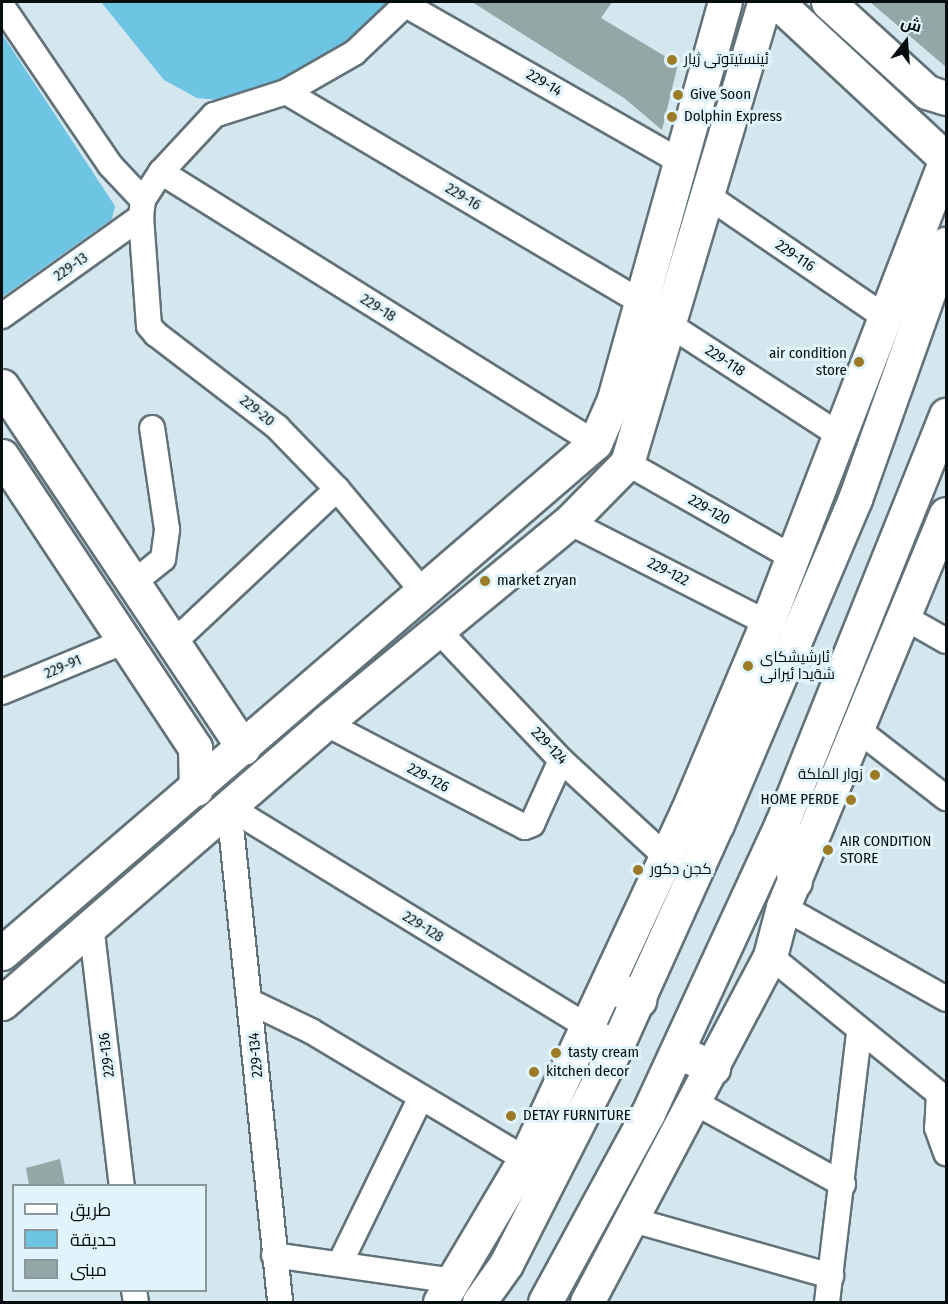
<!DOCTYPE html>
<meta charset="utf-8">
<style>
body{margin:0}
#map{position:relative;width:948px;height:1304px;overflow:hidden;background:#d4e6ee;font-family:"Fira Sans Condensed",Cairo,sans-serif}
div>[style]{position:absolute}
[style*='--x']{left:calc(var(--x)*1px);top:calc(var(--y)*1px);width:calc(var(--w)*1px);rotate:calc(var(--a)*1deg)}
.green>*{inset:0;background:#6dc4e3}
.building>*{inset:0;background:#93a7a7}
.roads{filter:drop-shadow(2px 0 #627279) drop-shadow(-2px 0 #627279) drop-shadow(0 2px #627279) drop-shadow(0 -2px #627279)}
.street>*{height:24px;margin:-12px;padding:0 12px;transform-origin:12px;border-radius:12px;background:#fff}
.secondary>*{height:33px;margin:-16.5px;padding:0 16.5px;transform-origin:16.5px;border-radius:16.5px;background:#fff}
.primary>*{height:33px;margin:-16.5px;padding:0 16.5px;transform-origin:16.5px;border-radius:16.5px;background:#fff}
.highway>*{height:33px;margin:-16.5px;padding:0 16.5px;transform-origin:16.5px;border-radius:16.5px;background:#fff}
.dots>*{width:16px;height:16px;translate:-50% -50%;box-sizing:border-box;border:3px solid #e1f4fb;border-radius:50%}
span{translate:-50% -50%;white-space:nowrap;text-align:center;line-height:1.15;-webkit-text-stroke:6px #e1f4fb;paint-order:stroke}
.poi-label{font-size:15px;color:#070e10}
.left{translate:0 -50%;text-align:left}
.right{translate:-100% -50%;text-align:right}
.street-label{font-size:15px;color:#070e10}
.frame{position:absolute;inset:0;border:3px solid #070e10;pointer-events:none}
.legend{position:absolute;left:12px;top:1184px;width:195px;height:108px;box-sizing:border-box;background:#e1f4fb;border:2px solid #8a989d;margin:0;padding:8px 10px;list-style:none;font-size:18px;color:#070e10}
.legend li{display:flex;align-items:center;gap:12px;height:30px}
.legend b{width:30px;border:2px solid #8a989d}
.north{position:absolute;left:876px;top:12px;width:60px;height:60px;-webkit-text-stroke:4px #e1f4fb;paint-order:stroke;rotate:17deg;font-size:16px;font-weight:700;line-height:24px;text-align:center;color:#070e10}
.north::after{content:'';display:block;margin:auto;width:21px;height:27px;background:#070e10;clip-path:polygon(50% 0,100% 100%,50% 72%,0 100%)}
</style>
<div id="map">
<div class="green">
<i style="clip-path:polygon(101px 2px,392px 2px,345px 45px,298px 74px,219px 100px,197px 98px,164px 80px)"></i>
<i style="clip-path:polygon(2px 34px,115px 206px,112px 219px,2px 297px)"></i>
</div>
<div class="building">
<i style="clip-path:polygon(472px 2px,612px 2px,601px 18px,678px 64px,662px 130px,624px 98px)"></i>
<i style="clip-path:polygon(870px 2px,946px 2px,946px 67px)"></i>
<i style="clip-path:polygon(60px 1159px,65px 1185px,29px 1185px,26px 1168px)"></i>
</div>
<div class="roads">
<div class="street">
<i style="--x:408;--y:2;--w:74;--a:136.6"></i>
<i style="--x:354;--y:53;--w:78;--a:150.2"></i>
<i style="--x:286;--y:92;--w:76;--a:162.3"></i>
<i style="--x:214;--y:115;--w:78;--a:132.9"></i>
<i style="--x:161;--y:172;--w:33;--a:123"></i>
<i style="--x:143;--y:200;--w:17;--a:97"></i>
<i style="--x:141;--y:217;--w:109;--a:85.8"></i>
<i style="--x:149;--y:326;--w:11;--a:49"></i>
<i style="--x:156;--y:334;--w:153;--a:37.5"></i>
<i style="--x:277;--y:427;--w:86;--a:45.9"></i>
<i style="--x:337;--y:489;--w:136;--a:50.1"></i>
<i style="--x:406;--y:5;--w:317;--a:29.7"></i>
<i style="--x:2;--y:6;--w:192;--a:55.8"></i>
<i style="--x:110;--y:165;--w:48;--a:46.7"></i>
<i style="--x:286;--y:92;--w:412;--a:30.6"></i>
<i style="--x:161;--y:172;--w:512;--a:31.98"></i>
<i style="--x:708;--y:196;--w:212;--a:34.4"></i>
<i style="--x:2;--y:316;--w:171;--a:-35.5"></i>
<i style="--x:670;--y:325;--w:204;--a:33"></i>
<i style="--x:627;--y:463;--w:190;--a:29.7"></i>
<i style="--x:569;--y:522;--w:222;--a:27"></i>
<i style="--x:132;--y:584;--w:40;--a:-39"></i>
<i style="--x:163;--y:559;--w:30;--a:-82"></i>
<i style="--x:167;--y:529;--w:102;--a:-98.4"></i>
<i style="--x:904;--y:617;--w:48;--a:29.7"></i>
<i style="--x:437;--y:629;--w:180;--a:46.6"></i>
<i style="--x:561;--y:760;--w:143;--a:42.7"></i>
<i style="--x:173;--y:643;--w:225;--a:-43.2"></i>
<i style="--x:2;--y:692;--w:133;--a:-22.5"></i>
<i style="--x:325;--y:723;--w:225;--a:27.5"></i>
<i style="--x:525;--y:827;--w:8;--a:-23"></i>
<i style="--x:532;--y:824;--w:70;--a:-65.6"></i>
<i style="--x:857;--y:729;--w:113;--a:37.8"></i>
<i style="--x:229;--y:807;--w:498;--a:84.1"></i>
<i style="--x:229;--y:807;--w:455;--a:31.5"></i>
<i style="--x:783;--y:907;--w:187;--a:29.4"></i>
<i style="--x:91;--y:924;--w:264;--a:83.3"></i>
<i style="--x:770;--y:956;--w:218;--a:39.2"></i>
<i style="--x:939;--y:1094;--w:34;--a:93"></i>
<i style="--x:937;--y:1128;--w:27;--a:70"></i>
<i style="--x:251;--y:1002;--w:67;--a:25.8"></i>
<i style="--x:311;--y:1031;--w:249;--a:30.9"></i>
<i style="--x:696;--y:1103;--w:168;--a:28.9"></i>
<i style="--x:633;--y:1220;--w:206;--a:15.8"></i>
<i style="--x:274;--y:1255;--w:183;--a:8.2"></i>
<i style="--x:341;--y:1261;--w:180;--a:-64"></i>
<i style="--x:134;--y:1290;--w:12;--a:81"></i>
<i style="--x:827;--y:1302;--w:271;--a:-83.2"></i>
</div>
<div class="secondary">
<i style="--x:777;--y:2;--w:231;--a:42.9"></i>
<i style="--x:828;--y:2;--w:134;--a:42.3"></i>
<i style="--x:927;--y:92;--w:20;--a:18"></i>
<i style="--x:2;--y:386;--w:435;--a:56.3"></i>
<i style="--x:2;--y:456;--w:350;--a:56.5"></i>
<i style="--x:195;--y:748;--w:41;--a:88.6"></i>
<i style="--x:440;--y:1302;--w:166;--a:-59.3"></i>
<i style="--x:525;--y:1159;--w:383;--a:-65"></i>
<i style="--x:687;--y:812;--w:205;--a:-67.1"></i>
<i style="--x:767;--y:623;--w:496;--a:-68.9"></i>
<i style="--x:587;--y:1302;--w:391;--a:-62.1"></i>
<i style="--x:770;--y:956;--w:51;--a:-75.1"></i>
<i style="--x:783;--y:907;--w:425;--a:-67.5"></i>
</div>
<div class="primary">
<i style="--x:2;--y:953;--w:782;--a:-40.7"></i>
<i style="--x:595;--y:443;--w:48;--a:-66.6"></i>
<i style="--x:614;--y:399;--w:412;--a:-74.4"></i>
<i style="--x:2;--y:1003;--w:427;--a:-40.9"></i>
<i style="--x:325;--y:723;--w:316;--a:-39.5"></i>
<i style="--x:569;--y:522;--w:83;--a:-45.5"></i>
<i style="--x:627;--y:463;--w:481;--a:-73.4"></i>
</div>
<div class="highway">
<i style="--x:687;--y:812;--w:32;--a:22"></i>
<i style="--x:782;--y:823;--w:60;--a:77.6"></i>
<i style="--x:610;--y:985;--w:33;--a:27"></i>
<i style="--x:677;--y:1051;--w:40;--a:25"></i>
<i style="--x:479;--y:1302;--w:47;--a:-54.6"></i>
<i style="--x:506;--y:1264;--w:246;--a:-63.1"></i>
<i style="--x:617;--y:1045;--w:243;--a:-65.7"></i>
<i style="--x:717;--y:824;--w:353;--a:-67"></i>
<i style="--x:855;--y:499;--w:271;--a:-70.4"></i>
<i style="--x:545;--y:1302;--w:215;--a:-61.4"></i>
<i style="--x:648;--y:1113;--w:319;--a:-65.2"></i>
<i style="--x:782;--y:823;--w:440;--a:-68.1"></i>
</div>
</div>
<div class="dots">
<i style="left:672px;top:60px;background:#9b7b25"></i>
<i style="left:678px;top:95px;background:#9b7b25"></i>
<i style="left:672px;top:117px;background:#9b7b25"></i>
<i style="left:859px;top:362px;background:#9b7b25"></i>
<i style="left:485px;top:581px;background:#9b7b25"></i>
<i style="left:748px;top:666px;background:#9b7b25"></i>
<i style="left:875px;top:775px;background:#9b7b25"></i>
<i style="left:851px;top:800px;background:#9b7b25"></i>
<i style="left:828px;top:850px;background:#9b7b25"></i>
<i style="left:638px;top:870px;background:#9b7b25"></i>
<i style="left:556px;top:1053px;background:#9b7b25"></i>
<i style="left:534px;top:1072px;background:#9b7b25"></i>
<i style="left:511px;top:1116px;background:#9b7b25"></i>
</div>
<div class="poi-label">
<span class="left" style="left:684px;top:60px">ئینستیتوتی ژیار</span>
<span class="left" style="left:690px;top:95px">Give Soon</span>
<span class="left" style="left:684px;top:117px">Dolphin Express</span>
<span class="right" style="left:847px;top:362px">air condition<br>store</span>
<span class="left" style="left:497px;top:581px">market zryan</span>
<span class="left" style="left:760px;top:666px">ئارشيشكاى<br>شةيدا ئيرانى</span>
<span class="right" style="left:863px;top:775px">زوار الملکة</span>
<span class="right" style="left:839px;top:800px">HOME PERDE</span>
<span class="left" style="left:840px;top:850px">AIR CONDITION<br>STORE</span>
<span class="left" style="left:650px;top:870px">كجن دكور</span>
<span class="left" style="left:568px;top:1053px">tasty cream</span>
<span class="left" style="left:546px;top:1072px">kitchen decor</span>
<span class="left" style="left:523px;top:1116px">DETAY FURNITURE</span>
</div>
<div class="street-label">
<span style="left:544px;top:83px;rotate:30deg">229-14</span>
<span style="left:463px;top:197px;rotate:31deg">229-16</span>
<span style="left:795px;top:256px;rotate:34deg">229-116</span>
<span style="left:71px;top:267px;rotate:-35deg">229-13</span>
<span style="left:378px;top:308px;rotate:32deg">229-18</span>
<span style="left:725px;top:361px;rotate:33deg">229-118</span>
<span style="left:257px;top:411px;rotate:39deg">229-20</span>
<span style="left:709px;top:510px;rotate:30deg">229-120</span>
<span style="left:668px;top:572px;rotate:27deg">229-122</span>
<span style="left:63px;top:667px;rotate:-23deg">229-91</span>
<span style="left:549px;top:746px;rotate:46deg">229-124</span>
<span style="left:428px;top:778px;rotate:28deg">229-126</span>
<span style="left:423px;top:927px;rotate:32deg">229-128</span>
<span style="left:107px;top:1055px;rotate:-97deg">229-136</span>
<span style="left:256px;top:1055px;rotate:-95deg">229-134</span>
</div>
<div class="frame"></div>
<ul class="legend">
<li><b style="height:8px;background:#fff"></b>طريق</li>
<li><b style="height:16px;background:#6dc4e3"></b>حديقة</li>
<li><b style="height:16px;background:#93a7a7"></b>مبنى</li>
</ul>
<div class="north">ش</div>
</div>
